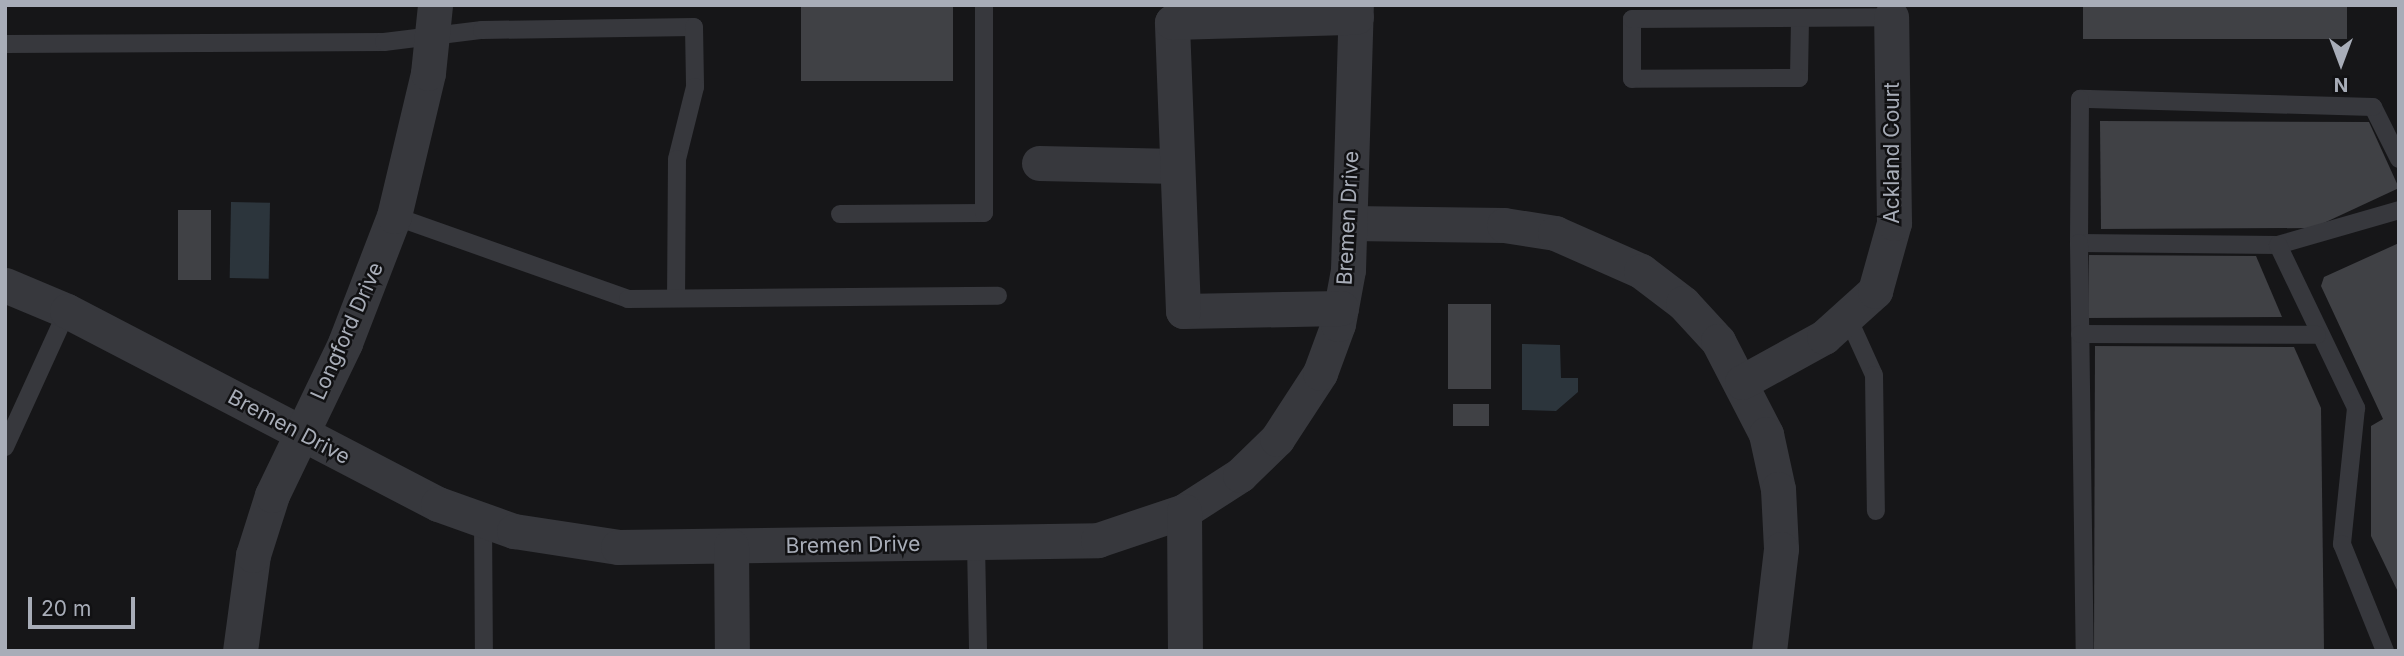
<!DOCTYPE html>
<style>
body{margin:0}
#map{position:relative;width:2404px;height:656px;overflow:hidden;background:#161618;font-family:Inter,sans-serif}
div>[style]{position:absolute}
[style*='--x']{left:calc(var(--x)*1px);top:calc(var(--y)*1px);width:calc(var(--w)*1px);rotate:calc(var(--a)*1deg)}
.water>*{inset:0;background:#2c353c;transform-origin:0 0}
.building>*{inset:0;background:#404145;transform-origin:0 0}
.lane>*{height:18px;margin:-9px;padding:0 9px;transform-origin:9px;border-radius:9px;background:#37383d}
.street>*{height:35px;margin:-17.5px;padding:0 17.5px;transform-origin:17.5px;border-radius:17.5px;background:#37383d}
span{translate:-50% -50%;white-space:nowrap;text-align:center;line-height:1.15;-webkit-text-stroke:5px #111113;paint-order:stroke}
.street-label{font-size:21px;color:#a8adb8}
.frame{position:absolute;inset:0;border:7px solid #a8adb8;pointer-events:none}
.north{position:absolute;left:2306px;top:28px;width:70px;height:70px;-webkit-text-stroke:5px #111113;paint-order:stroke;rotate:180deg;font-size:19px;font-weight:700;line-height:28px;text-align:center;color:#a8adb8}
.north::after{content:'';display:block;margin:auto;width:24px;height:32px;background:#a8adb8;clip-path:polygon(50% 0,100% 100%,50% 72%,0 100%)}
.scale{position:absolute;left:28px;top:597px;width:107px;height:32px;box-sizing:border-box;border:4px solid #a8adb8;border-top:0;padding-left:9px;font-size:21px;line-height:24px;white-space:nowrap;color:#a8adb8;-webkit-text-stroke:5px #111113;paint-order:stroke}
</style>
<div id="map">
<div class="water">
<i style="left:231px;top:202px;width:39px;height:76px;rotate:1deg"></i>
<i style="clip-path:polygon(1522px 344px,1560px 345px,1561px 378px,1578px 378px,1578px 392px,1556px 411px,1522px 410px)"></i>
</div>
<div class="building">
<i style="left:801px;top:5px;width:152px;height:76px"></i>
<i style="left:2083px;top:5px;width:264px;height:34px"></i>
<i style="clip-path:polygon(2100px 121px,2369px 122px,2399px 188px,2313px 228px,2101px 229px)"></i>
<i style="left:178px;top:210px;width:33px;height:70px"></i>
<i style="clip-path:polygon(2399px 243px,2399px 594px,2371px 536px,2371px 426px,2383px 419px,2321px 286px,2324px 277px)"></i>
<i style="clip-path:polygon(2089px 255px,2256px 256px,2282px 317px,2088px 318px)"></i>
<i style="left:1448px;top:304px;width:43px;height:85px"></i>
<i style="clip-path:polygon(2095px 346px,2294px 347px,2321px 408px,2324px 651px,2094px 651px)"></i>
<i style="left:1453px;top:404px;width:36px;height:22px"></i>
</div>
<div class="lane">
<i style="--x:1800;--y:19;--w:59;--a:91"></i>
<i style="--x:1799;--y:78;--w:167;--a:179.7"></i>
<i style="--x:1632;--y:79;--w:60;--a:-90"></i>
<i style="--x:1632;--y:19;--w:259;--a:-0.4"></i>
<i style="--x:5;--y:44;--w:379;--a:-0.3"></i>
<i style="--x:384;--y:42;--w:99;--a:-7"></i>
<i style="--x:482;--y:30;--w:212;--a:-0.8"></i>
<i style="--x:694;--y:27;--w:60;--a:89"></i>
<i style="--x:695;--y:87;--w:74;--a:104"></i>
<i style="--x:677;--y:159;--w:139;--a:90.4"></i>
<i style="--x:2399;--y:159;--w:58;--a:-116.6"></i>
<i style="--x:2373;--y:107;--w:293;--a:-178.4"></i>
<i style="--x:2080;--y:99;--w:144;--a:90.4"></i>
<i style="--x:2079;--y:243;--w:199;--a:0.6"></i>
<i style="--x:2278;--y:245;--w:126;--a:-16.1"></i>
<i style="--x:840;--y:214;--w:144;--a:-0.4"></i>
<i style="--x:984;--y:213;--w:208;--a:-90"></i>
<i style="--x:394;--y:216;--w:248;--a:19.5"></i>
<i style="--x:628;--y:299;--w:370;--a:-0.5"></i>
<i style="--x:2079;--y:243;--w:408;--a:89.2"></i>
<i style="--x:2278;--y:245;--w:181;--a:64.4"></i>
<i style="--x:2356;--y:408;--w:137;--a:95.9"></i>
<i style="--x:2342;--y:544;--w:115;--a:68.1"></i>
<i style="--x:1849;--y:320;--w:60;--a:65.6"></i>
<i style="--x:1874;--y:375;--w:136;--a:89.2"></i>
<i style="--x:2080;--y:334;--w:237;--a:0.2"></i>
<i style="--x:5;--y:447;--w:149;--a:-65.5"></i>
<i style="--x:483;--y:521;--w:130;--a:89.6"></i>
<i style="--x:976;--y:544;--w:107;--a:88.9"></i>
</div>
<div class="street">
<i style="--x:1039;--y:163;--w:138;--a:1.2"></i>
<i style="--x:1350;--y:223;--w:154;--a:0.7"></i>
<i style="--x:1504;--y:225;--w:52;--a:8.9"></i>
<i style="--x:1555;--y:233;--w:94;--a:23.8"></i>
<i style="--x:1641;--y:271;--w:53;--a:37.3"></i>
<i style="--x:1683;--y:303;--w:52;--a:47.4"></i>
<i style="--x:1718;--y:341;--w:105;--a:62.7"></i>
<i style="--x:1766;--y:434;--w:56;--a:77.7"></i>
<i style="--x:1778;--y:489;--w:60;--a:87.1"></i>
<i style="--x:1781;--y:549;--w:103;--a:96.7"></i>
<i style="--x:5;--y:285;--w:67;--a:22.8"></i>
<i style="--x:67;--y:311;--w:418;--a:27.5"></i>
<i style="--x:438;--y:504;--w:81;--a:19.6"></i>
<i style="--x:514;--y:531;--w:105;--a:8.7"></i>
<i style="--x:618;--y:547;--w:480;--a:-0.8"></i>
<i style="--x:1098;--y:540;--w:91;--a:-18.6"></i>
<i style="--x:1184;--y:511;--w:67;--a:-32.7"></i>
<i style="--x:1240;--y:475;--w:52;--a:-44.2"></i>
<i style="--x:1277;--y:439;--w:79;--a:-56.9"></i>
<i style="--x:1320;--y:373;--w:52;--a:-69.8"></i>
<i style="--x:1338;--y:324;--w:55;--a:-79.5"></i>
<i style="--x:1348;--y:270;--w:265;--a:-88.3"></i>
<i style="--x:1341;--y:308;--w:158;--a:178.9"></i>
<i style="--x:1183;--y:311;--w:289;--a:-92.2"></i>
<i style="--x:1172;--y:22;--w:184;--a:-1.6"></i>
<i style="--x:1742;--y:382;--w:94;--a:-28.8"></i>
<i style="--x:1824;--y:337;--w:69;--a:-42"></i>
<i style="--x:1875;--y:291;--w:71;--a:-74.4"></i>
<i style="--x:1894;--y:223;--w:206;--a:-90.8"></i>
<i style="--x:1184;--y:511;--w:140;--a:89.6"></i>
<i style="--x:731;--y:546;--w:105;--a:89.5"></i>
<i style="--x:240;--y:651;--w:97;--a:-82.3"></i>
<i style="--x:253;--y:555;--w:63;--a:-72.4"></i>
<i style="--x:272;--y:495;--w:169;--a:-64.3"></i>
<i style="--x:345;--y:343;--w:136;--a:-68.9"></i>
<i style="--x:394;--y:216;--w:147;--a:-76.6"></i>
<i style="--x:428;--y:73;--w:68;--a:-84.1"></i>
</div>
<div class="street-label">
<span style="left:1892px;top:153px;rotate:-90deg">Ackland Court</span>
<span style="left:1348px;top:218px;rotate:-87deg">Bremen Drive</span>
<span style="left:347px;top:331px;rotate:-66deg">Longford Drive</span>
<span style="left:289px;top:427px;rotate:28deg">Bremen Drive</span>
<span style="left:853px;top:545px;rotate:-1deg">Bremen Drive</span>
</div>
<div class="frame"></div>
<div class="north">N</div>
<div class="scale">20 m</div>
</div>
